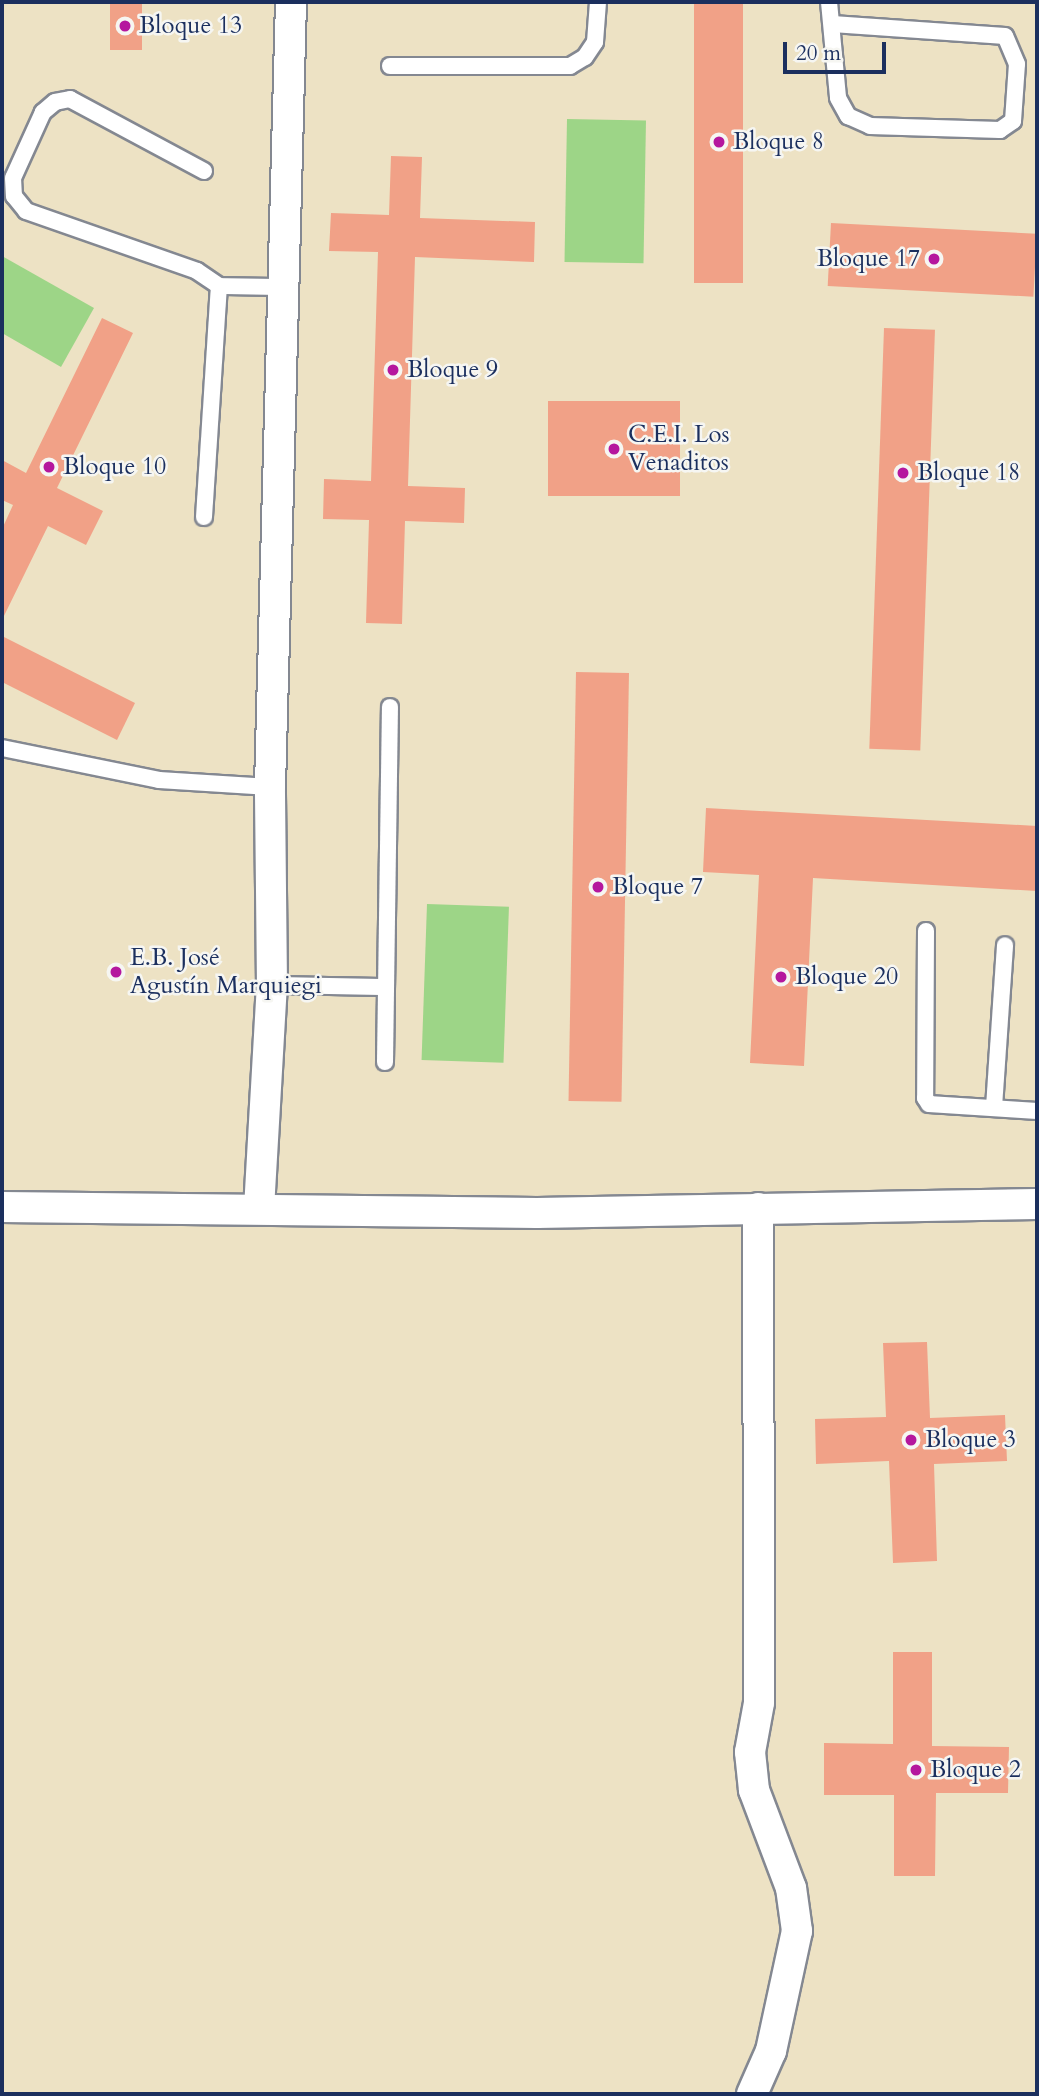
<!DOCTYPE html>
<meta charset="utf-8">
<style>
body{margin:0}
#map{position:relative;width:1039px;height:2096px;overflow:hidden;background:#ede2c4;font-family:Cardo,serif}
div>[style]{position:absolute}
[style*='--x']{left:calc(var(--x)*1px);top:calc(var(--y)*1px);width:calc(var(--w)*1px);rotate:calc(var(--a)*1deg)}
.green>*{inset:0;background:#9dd587;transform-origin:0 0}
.building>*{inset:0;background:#f1a187;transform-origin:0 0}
.roads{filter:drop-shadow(2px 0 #848891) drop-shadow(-2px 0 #848891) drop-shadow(0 2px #848891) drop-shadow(0 -2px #848891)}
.service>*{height:16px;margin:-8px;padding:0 8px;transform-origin:8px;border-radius:8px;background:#fff}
.minor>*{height:30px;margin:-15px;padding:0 15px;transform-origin:15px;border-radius:15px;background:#fff}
.dots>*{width:19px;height:19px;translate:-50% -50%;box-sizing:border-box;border:4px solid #f6f6f2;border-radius:50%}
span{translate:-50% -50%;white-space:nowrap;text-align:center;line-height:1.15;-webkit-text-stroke:5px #f6f6f2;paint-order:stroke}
.poi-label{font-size:24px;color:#1b2f5e}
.left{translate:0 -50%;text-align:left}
.right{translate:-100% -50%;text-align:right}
.frame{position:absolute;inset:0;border:4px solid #1b2f5e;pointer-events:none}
.scale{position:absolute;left:783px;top:42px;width:103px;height:32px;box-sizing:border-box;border:4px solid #1b2f5e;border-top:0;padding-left:9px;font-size:21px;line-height:24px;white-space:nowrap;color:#1b2f5e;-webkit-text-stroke:5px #f6f6f2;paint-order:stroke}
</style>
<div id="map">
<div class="green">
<i style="left:567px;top:119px;width:79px;height:143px;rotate:1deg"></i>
<i style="clip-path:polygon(2px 256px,94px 308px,61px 367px,2px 333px)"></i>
<i style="left:427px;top:904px;width:82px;height:156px;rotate:2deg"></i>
</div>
<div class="building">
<i style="left:110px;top:2px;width:32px;height:48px"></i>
<i style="left:694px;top:2px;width:49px;height:281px"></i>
<i style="clip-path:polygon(391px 156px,422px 157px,420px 218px,535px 222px,534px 262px,415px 257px,408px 486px,465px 488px,464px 523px,405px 521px,402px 624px,366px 623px,369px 520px,323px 519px,324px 479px,371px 481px,378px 252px,329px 251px,331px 213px,389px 215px)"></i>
<i style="left:831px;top:223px;width:206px;height:63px;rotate:3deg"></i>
<i style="clip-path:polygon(102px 318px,133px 333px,57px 488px,103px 511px,86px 545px,48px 526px,2px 620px,2px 529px,13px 505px,2px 500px,2px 460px,26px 473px)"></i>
<i style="left:884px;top:328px;width:51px;height:421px;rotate:2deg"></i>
<i style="left:548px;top:401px;width:132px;height:95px"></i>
<i style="clip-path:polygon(2px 636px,135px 703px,117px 740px,2px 682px)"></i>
<i style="left:576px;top:672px;width:53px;height:429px;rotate:1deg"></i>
<i style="clip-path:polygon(706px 808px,1037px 826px,1037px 891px,813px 878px,804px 1066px,750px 1063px,759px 875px,703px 872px)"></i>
<i style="clip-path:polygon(927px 1342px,930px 1418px,1005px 1415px,1007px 1461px,934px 1464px,937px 1561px,893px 1563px,889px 1461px,816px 1464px,815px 1419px,886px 1417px,883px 1343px)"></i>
<i style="clip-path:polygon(893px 1652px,932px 1652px,932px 1746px,1009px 1747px,1008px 1793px,936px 1793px,935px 1876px,894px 1876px,894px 1795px,824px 1795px,824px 1743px,893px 1744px)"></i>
</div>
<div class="roads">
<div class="service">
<i style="--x:829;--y:2;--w:96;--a:84.6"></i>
<i style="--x:838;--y:98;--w:21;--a:61"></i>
<i style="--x:848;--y:116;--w:24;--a:24"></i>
<i style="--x:870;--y:126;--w:130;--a:1.8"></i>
<i style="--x:1000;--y:130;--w:16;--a:-35"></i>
<i style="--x:1013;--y:121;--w:57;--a:-86"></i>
<i style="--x:1017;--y:64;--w:30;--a:-113"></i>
<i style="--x:1005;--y:36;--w:173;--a:-176"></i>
<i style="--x:390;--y:66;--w:180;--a:0"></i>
<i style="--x:570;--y:66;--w:17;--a:-31"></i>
<i style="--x:585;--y:57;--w:18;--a:-56"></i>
<i style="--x:595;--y:42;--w:40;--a:-85.7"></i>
<i style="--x:204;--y:171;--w:152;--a:-151.8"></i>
<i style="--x:70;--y:99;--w:15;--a:169"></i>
<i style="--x:55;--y:102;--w:16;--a:140"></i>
<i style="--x:43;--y:112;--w:72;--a:114.4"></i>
<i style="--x:13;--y:178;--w:18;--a:87"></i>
<i style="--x:14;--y:196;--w:19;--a:51"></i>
<i style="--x:26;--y:211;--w:181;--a:19.3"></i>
<i style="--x:197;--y:271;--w:27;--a:34"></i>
<i style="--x:219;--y:286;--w:66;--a:0.9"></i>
<i style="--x:204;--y:517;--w:231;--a:-86.3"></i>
<i style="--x:2;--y:748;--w:160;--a:11.5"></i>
<i style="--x:159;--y:780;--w:111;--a:3.6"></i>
<i style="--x:926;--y:931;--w:167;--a:90.3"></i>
<i style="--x:925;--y:1098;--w:7;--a:56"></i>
<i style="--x:929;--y:1104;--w:108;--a:3.7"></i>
<i style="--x:272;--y:985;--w:114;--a:1"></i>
<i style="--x:385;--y:1062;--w:355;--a:-89.2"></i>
<i style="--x:994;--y:1107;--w:162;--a:-86.1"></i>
</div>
<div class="minor">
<i style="--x:2;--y:1207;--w:535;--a:0.64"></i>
<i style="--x:537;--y:1213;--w:500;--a:-1.03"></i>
<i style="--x:259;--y:1209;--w:224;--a:-86.7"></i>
<i style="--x:272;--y:985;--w:198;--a:-90.6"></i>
<i style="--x:270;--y:787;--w:785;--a:-88.47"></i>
<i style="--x:752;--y:2094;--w:47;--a:-66.2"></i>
<i style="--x:771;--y:2051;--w:123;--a:-77.8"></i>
<i style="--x:797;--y:1931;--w:43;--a:-97.9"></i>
<i style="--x:791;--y:1888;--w:105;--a:-110.7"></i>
<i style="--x:754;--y:1790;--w:38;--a:-96"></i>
<i style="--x:750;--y:1752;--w:50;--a:-79.6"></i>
<i style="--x:759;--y:1703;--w:495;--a:-90.1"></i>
</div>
</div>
<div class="dots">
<i style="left:125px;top:26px;background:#b5179e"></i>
<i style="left:719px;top:142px;background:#b5179e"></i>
<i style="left:934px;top:259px;background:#b5179e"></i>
<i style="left:393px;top:370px;background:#b5179e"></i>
<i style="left:614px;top:449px;background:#b5179e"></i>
<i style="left:49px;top:467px;background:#b5179e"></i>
<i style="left:903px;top:473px;background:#b5179e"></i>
<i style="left:598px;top:887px;background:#b5179e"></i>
<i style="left:116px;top:972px;background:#b5179e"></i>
<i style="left:781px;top:977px;background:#b5179e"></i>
<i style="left:911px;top:1440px;background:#b5179e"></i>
<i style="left:916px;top:1770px;background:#b5179e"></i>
</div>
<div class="poi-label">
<span class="left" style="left:139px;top:26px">Bloque 13</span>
<span class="left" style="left:733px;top:142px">Bloque 8</span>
<span class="right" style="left:920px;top:259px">Bloque 17</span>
<span class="left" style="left:407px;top:370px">Bloque 9</span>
<span class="left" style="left:628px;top:449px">C.E.I. Los<br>Venaditos</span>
<span class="left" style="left:63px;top:467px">Bloque 10</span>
<span class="left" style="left:917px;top:473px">Bloque 18</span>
<span class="left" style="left:612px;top:887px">Bloque 7</span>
<span class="left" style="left:130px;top:972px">E.B. José<br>Agustín Marquiegi</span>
<span class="left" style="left:795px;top:977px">Bloque 20</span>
<span class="left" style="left:925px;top:1440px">Bloque 3</span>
<span class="left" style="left:930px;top:1770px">Bloque 2</span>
</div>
<div class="frame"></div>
<div class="scale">20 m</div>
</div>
